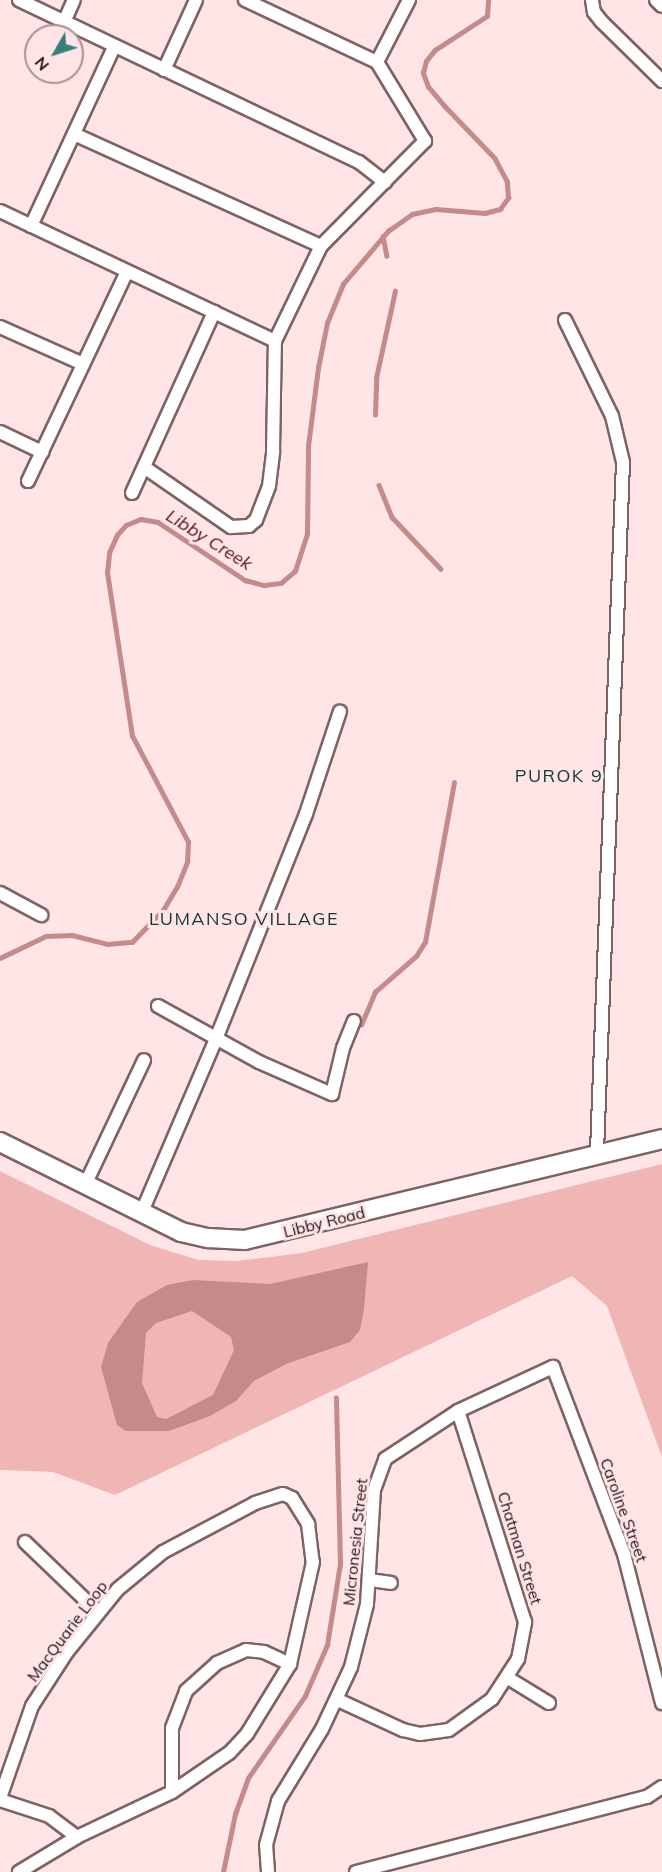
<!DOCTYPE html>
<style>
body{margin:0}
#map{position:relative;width:662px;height:1872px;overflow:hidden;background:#ffe5e5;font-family:Mulish,sans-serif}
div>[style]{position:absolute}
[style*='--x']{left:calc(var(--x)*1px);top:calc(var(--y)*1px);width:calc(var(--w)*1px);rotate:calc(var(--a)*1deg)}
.green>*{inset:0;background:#f0b6b6}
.water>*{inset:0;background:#c58b8b}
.stream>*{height:4.5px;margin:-2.25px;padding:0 2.25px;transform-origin:2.25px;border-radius:2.25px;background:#c58b8b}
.roads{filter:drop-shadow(2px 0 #7e6363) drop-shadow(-2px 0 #7e6363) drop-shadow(0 2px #7e6363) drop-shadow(0 -2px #7e6363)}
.minor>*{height:12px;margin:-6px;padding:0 6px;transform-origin:6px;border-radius:6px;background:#fff}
.secondary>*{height:18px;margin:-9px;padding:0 9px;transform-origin:9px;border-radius:9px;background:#fff}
span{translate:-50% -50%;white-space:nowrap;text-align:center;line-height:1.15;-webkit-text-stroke:6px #ffe5e5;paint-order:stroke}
.street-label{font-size:16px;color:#201616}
.water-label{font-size:18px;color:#57101a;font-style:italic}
.neighbourhood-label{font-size:18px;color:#153734;letter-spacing:1.5px}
.north{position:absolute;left:24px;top:24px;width:60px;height:60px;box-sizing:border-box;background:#ffe5e5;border:2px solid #a69292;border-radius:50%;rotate:231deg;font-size:16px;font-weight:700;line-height:24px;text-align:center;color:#201616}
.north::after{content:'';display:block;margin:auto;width:21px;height:27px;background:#377f78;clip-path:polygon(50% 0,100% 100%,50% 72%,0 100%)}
</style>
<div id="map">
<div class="green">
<i style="clip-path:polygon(662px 1164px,662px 1457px,607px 1306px,572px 1276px,115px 1495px,53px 1472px,0 1470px,0 1171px,150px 1245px,198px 1260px,237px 1261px,302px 1253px)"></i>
</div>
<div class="water">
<i style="clip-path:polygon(evenodd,368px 1262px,364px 1309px,360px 1330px,350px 1342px,286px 1364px,254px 1381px,236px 1401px,210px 1416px,169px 1431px,126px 1431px,117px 1425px,101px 1367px,108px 1343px,137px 1302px,167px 1285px,193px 1280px,270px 1284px,368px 1262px,192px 1311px,231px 1337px,234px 1350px,213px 1395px,166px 1419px,157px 1417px,142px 1383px,146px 1333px,156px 1323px,192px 1311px)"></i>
</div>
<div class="stream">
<i style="--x:383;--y:236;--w:20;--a:79"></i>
<i style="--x:375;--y:415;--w:37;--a:-88"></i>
<i style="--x:376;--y:378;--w:89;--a:-77.7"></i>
<i style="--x:379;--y:485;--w:35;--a:68"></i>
<i style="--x:392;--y:517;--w:71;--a:46.7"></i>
<i style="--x:0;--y:958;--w:51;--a:-25.6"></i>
<i style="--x:46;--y:936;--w:26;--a:-2"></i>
<i style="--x:72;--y:935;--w:36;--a:14"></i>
<i style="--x:107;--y:944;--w:25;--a:-5"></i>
<i style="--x:132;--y:942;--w:45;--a:-45.9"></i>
<i style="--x:163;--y:910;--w:27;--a:-59"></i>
<i style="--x:177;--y:887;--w:27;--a:-68"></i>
<i style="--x:187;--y:862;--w:20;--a:-87"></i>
<i style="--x:188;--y:842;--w:120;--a:-117.8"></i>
<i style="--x:132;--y:736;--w:165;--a:-98.7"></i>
<i style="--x:107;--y:573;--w:20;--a:-84"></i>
<i style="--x:109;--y:553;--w:20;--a:-66"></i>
<i style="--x:117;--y:535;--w:13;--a:-48"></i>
<i style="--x:126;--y:525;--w:16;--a:-22"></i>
<i style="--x:141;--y:519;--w:17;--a:10"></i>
<i style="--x:158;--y:522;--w:105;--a:33.7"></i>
<i style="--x:245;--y:580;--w:20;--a:15"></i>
<i style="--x:264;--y:585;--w:17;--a:-7"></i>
<i style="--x:281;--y:583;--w:18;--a:-41"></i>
<i style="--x:295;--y:571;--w:39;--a:-72"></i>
<i style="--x:307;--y:534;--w:88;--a:-89.3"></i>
<i style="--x:308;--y:446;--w:79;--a:-82.7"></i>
<i style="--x:318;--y:368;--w:46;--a:-78.7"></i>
<i style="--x:327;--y:323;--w:42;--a:-67.7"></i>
<i style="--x:343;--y:284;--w:70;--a:-49.7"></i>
<i style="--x:388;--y:231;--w:29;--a:-35"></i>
<i style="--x:412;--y:214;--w:25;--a:-12"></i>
<i style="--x:436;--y:209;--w:49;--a:4.7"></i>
<i style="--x:485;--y:213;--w:16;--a:-15"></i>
<i style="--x:500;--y:209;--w:14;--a:-54"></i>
<i style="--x:508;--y:198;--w:16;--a:-94"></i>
<i style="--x:507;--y:182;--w:26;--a:-118"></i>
<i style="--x:495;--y:159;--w:72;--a:-133.9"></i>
<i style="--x:445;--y:107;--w:26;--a:-130"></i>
<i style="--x:428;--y:87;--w:15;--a:-110"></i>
<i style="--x:423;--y:73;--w:12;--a:-76"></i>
<i style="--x:426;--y:61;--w:14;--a:-51"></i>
<i style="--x:435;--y:50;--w:62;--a:-33.2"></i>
<i style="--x:487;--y:16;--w:16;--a:-86"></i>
<i style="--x:361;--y:1025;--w:36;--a:-67"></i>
<i style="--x:375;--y:992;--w:55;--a:-41.3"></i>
<i style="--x:416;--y:956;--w:17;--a:-57"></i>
<i style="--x:425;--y:942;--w:162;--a:-79.7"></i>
<i style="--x:223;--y:1872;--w:59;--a:-78.3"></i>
<i style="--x:235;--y:1814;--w:38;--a:-70"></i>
<i style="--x:248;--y:1778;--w:100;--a:-55.2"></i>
<i style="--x:305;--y:1696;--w:56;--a:-66.7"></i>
<i style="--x:327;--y:1645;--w:82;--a:-80.9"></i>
<i style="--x:340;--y:1564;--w:166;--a:-91.4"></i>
</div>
<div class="roads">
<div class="minor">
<i style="--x:19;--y:0;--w:377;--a:25.5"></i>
<i style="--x:359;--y:162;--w:33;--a:38"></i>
<i style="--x:592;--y:0;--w:12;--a:81"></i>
<i style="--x:594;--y:12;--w:11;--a:52"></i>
<i style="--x:601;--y:21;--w:86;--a:44.5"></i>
<i style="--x:656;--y:0;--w:8;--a:45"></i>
<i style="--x:64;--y:22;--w:24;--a:-66"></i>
<i style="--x:377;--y:62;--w:70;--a:-62.7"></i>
<i style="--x:164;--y:70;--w:77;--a:-65.4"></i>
<i style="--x:74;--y:134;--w:271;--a:24.4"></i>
<i style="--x:0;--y:211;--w:304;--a:25.3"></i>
<i style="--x:31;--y:226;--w:197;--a:-65.1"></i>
<i style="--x:565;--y:320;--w:107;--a:63.9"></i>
<i style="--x:612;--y:416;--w:47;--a:76.6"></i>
<i style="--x:623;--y:462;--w:690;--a:92.16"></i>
<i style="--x:0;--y:327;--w:91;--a:24"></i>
<i style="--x:0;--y:432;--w:47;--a:25.5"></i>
<i style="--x:144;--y:467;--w:106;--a:34.6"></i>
<i style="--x:231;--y:527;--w:18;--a:-3"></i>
<i style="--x:249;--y:526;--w:9;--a:-41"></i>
<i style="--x:256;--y:520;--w:36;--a:-69"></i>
<i style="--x:269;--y:486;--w:35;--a:-83"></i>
<i style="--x:273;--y:451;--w:110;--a:-89"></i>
<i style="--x:275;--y:341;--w:106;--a:-64.2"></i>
<i style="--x:321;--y:246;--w:148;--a:-45.3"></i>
<i style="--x:425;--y:141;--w:92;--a:-121.3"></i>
<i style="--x:377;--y:62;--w:146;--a:-154.8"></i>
<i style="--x:28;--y:481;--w:231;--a:-64.7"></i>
<i style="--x:132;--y:493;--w:199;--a:-65.6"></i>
<i style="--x:0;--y:893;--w:47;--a:28.2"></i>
<i style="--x:158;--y:1006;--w:115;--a:29"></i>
<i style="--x:259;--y:1062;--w:80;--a:23.7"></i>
<i style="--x:332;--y:1094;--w:47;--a:-76.6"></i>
<i style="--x:343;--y:1048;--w:29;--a:-68"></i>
<i style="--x:85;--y:1185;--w:138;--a:-64.7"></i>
<i style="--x:141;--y:1214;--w:190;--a:-66.8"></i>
<i style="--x:216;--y:1039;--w:242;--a:-68.2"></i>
<i style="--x:306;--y:814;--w:108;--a:-71.7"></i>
<i style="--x:25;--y:1542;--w:101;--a:43.8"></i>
<i style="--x:370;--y:1580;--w:21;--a:8"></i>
<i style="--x:508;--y:1678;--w:48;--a:31.4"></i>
<i style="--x:338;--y:1700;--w:72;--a:24.8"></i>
<i style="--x:403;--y:1730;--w:17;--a:13"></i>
<i style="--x:420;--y:1734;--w:29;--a:-8"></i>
<i style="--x:449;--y:1730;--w:53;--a:-35.8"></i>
<i style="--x:492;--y:1699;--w:48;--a:-57"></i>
<i style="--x:518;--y:1659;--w:38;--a:-79"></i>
<i style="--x:525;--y:1622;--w:221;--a:-107.6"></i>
<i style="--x:172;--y:1792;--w:64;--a:-90"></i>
<i style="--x:172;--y:1728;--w:40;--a:-69"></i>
<i style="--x:186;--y:1691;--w:42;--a:-42.1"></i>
<i style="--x:217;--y:1663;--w:32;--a:-24"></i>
<i style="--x:246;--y:1650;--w:18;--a:6"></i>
<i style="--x:264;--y:1652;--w:29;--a:25"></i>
<i style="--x:0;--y:1798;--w:97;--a:-70.8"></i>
<i style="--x:32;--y:1706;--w:64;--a:-57.1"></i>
<i style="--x:67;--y:1652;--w:81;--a:-51"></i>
<i style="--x:118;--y:1589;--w:58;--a:-39.4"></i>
<i style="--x:163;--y:1552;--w:104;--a:-28"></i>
<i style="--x:255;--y:1503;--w:29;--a:-18"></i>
<i style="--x:283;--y:1494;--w:10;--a:24"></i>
<i style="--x:292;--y:1498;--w:31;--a:58"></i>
<i style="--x:308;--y:1524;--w:38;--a:83"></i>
<i style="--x:313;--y:1562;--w:105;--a:102.7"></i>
<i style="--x:290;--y:1664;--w:82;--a:121.6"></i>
<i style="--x:247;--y:1734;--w:26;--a:133"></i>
<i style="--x:229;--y:1753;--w:69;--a:145.6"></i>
<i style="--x:172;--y:1792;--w:105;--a:154.7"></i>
<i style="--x:77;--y:1837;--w:68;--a:148.9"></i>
<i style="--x:0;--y:1800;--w:52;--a:18.1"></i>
<i style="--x:49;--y:1816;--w:35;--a:37"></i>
<i style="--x:268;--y:1872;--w:27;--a:-94"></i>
<i style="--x:266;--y:1845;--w:46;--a:-74.7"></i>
<i style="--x:278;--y:1801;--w:84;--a:-58.6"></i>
<i style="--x:322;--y:1729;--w:68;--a:-64.9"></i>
<i style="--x:351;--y:1667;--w:65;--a:-75.7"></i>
<i style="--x:367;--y:1604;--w:114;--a:-86.5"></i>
<i style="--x:374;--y:1490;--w:33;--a:-70"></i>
<i style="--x:385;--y:1459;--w:87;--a:-33.3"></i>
<i style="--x:458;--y:1411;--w:105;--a:-24.9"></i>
<i style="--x:553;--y:1367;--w:200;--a:69.2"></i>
<i style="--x:624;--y:1554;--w:154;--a:75.7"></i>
<i style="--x:356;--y:1872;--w:301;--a:-14.5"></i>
<i style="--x:647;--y:1797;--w:18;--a:-34"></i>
</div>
<div class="secondary">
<i style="--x:0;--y:1142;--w:202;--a:26.4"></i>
<i style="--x:181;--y:1232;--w:28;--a:13"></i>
<i style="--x:208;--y:1238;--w:37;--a:3"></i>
<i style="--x:245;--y:1240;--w:429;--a:-13.6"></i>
</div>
</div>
<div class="street-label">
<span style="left:324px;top:1222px;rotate:-14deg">Libby Road</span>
<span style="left:624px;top:1510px;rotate:70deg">Caroline Street</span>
<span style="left:355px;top:1542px;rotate:-84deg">Micronesia Street</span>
<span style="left:520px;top:1548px;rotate:73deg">Chatman Street</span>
<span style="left:67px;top:1631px;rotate:-53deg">MacQuarie Loop</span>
</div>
<div class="water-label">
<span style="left:209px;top:540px;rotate:32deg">Libby Creek</span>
</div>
<div class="neighbourhood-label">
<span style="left:559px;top:776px">PUROK 9</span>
<span style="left:244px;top:919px">LUMANSO VILLAGE</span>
</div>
<div class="north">N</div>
</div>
